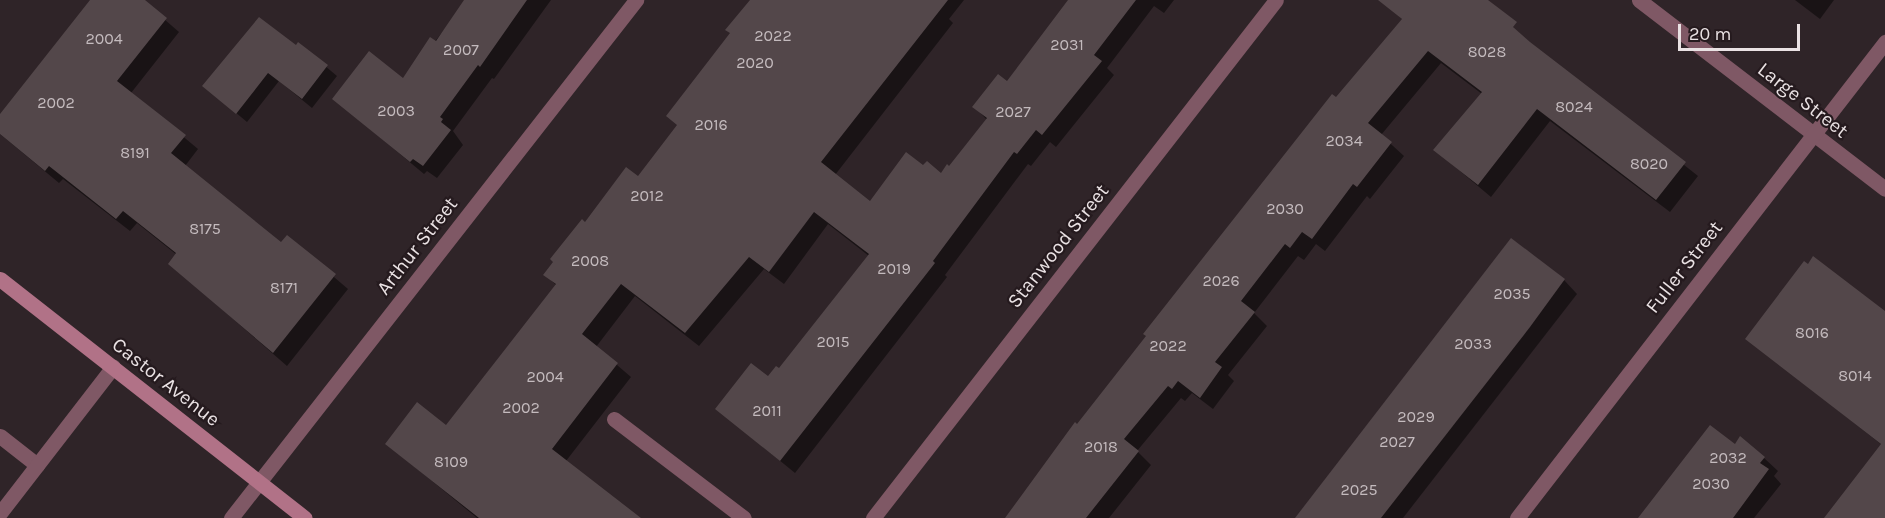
<!DOCTYPE html>
<style>
body{margin:0}
#map{position:relative;width:1885px;height:518px;overflow:hidden;background:#2f2428;font-family:Karla,sans-serif}
div>[style]{position:absolute}
[style*='--x']{left:calc(var(--x)*1px);top:calc(var(--y)*1px);width:calc(var(--w)*1px);rotate:calc(var(--a)*1deg)}
.shadow>*{inset:0;background:#0007}
.building>*{inset:0;background:#53474a}
.service>*{height:15px;margin:-7.5px;padding:0 7.5px;transform-origin:7.5px;border-radius:7.5px;background:#7f5865}
.minor>*{height:15px;margin:-7.5px;padding:0 7.5px;transform-origin:7.5px;border-radius:7.5px;background:#7f5865}
.secondary>*{height:15px;margin:-7.5px;padding:0 7.5px;transform-origin:7.5px;border-radius:7.5px;background:#b17287}
span{translate:-50% -50%;white-space:nowrap;text-align:center;line-height:1.15;-webkit-text-stroke:4.5px #251a1e;paint-order:stroke}
.number-label{font-size:16px;color:#c4bbbe}
.number-label span{-webkit-text-stroke-width:0}
.street-label{font-size:20px;color:#eae2e4}
.scale{position:absolute;left:1678px;top:24px;width:122px;height:27px;box-sizing:border-box;border:3px solid #eae2e4;border-top:0;padding-left:8px;font-size:18px;line-height:21px;white-space:nowrap;color:#eae2e4;-webkit-text-stroke:4px #251a1e;paint-order:stroke}
</style>
<div id="map">
<div class="shadow">
<i style="clip-path:polygon(91px 0,142px 0,179px 32px,131px 93px,198px 149px,185px 166px,281px 244px,287px 237px,348px 289px,287px 366px,170px 264px,177px 255px,137px 223px,130px 231px,63px 179px,59px 183px,0 134px,0 116px)"></i>
<i style="clip-path:polygon(468px 0,551px 0,494px 79px,492px 78px,453px 131px,463px 145px,437px 178px,427px 171px,424px 174px,334px 99px,404px 80px)"></i>
<i style="clip-path:polygon(757px 0,964px 0,949px 19px,953px 23px,835px 175px,870px 203px,923px 168px,941px 175px,949px 168px,987px 120px,974px 106px,1007px 83px,1070px 0,1174px 0,1164px 13px,1154px 6px,1107px 68px,1114px 75px,1056px 147px,1050px 142px,1031px 166px,1028px 164px,945px 275px,947px 277px,795px 473px,717px 409px,779px 371px,869px 256px,828px 224px,784px 284px,764px 269px,699px 346px,635px 296px,596px 347px,631px 377px,566px 461px,638px 518px,477px 518px,387px 444px,446px 427px,557px 286px,545px 274px,585px 224px,638px 178px,678px 126px)"></i>
<i style="clip-path:polygon(1381px 0,1476px 0,1698px 176px,1670px 212px,1550px 121px,1491px 197px,1435px 150px,1482px 94px,1441px 63px,1381px 135px,1404px 156px,1370px 199px,1367px 196px,1325px 251px,1316px 244px,1304px 260px,1298px 256px,1254px 313px,1267px 326px,1228px 375px,1234px 381px,1213px 409px,1192px 393px,1185px 401px,1181px 398px,1137px 451px,1151px 465px,1109px 518px,1007px 518px,1336px 99px,1403px 20px)"></i>
<i style="clip-path:polygon(1795px 0,1834px 0,1820px 19px)"></i>
<i style="clip-path:polygon(299px 44px,337px 76px,312px 108px,279px 81px,247px 122px,204px 86px)"></i>
<i style="clip-path:polygon(1564px 280px,1577px 294px,1403px 518px,1296px 518px)"></i>
<i style="clip-path:polygon(1885px 313px,1885px 518px,1826px 518px,1882px 445px,1747px 339px)"></i>
<i style="clip-path:polygon(1735px 446px,1764px 458px,1778px 471px,1774px 476px,1781px 484px,1754px 518px,1640px 518px)"></i>
</div>
<div class="building">
<i style="clip-path:polygon(90px 0,145px 0,167px 18px,117px 81px,186px 135px,171px 153px,281px 242px,287px 235px,336px 274px,273px 353px,168px 264px,176px 253px,123px 211px,116px 219px,49px 166px,45px 171px,0 134px,0 114px)"></i>
<i style="clip-path:polygon(464px 0,527px 0,480px 67px,478px 65px,440px 117px,443px 119px,441px 122px,451px 130px,423px 166px,413px 159px,410px 162px,332px 99px,369px 51px,403px 78px,430px 37px,436px 41px)"></i>
<i style="clip-path:polygon(750px 0,948px 0,821px 162px,870px 201px,906px 152px,923px 165px,927px 161px,941px 173px,947px 164px,949px 166px,987px 118px,972px 107px,998px 74px,1007px 81px,1068px 0,1136px 0,1094px 55px,1102px 61px,1042px 135px,1036px 130px,1017px 154px,1014px 152px,933px 261px,935px 263px,780px 461px,715px 409px,751px 363px,768px 376px,776px 366px,779px 368px,869px 254px,814px 212px,769px 272px,749px 257px,685px 333px,621px 284px,582px 334px,618px 363px,552px 449px,641px 518px,479px 518px,385px 444px,417px 402px,446px 425px,556px 284px,543px 275px,553px 262px,550px 259px,582px 219px,585px 222px,626px 167px,638px 176px,677px 125px,666px 116px,730px 33px,725px 30px)"></i>
<i style="clip-path:polygon(1378px 0,1488px 0,1517px 22px,1513px 27px,1530px 42px,1686px 162px,1656px 200px,1537px 109px,1478px 185px,1433px 150px,1482px 92px,1428px 51px,1368px 123px,1392px 142px,1357px 187px,1353px 184px,1312px 239px,1302px 232px,1290px 248px,1285px 244px,1241px 301px,1255px 312px,1215px 362px,1222px 367px,1200px 398px,1178px 381px,1172px 389px,1168px 386px,1124px 439px,1139px 451px,1086px 518px,1005px 518px,1075px 422px,1077px 424px,1146px 336px,1143px 334px,1332px 94px,1336px 97px,1402px 19px)"></i>
<i style="clip-path:polygon(259px 17px,296px 45px,298px 42px,328px 65px,302px 99px,268px 73px,236px 114px,202px 86px)"></i>
<i style="clip-path:polygon(1511px 238px,1565px 279px,1530px 327px,1381px 518px,1295px 518px)"></i>
<i style="clip-path:polygon(1813px 256px,1885px 311px,1885px 518px,1824px 518px,1881px 444px,1745px 339px,1804px 261px,1808px 264px)"></i>
<i style="clip-path:polygon(1710px 425px,1735px 444px,1740px 436px,1765px 457px,1760px 463px,1769px 469px,1733px 518px,1638px 518px)"></i>
</div>
<div class="service">
<i style="--x:614;--y:419;--w:163;--a:37.3"></i>
<i style="--x:0;--y:436;--w:47;--a:38.1"></i>
<i style="--x:0;--y:513;--w:185;--a:-52.3"></i>
</div>
<div class="minor">
<i style="--x:1639;--y:0;--w:310;--a:37.5"></i>
<i style="--x:231;--y:518;--w:658;--a:-51.98"></i>
<i style="--x:873;--y:518;--w:656;--a:-52.12"></i>
<i style="--x:1517;--y:518;--w:602;--a:-52.29"></i>
</div>
<div class="secondary">
<i style="--x:0;--y:279;--w:387;--a:38.1"></i>
</div>
<div class="number-label">
<span style="left:773px;top:36px">2022</span>
<span style="left:104px;top:39px">2004</span>
<span style="left:1067px;top:45px">2031</span>
<span style="left:461px;top:50px">2007</span>
<span style="left:1487px;top:52px">8028</span>
<span style="left:755px;top:63px">2020</span>
<span style="left:56px;top:103px">2002</span>
<span style="left:1574px;top:107px">8024</span>
<span style="left:396px;top:111px">2003</span>
<span style="left:1013px;top:112px">2027</span>
<span style="left:711px;top:125px">2016</span>
<span style="left:1344px;top:141px">2034</span>
<span style="left:135px;top:153px">8191</span>
<span style="left:1649px;top:164px">8020</span>
<span style="left:647px;top:196px">2012</span>
<span style="left:1285px;top:209px">2030</span>
<span style="left:205px;top:229px">8175</span>
<span style="left:590px;top:261px">2008</span>
<span style="left:894px;top:269px">2019</span>
<span style="left:1221px;top:281px">2026</span>
<span style="left:284px;top:288px">8171</span>
<span style="left:1512px;top:294px">2035</span>
<span style="left:1812px;top:333px">8016</span>
<span style="left:833px;top:342px">2015</span>
<span style="left:1473px;top:344px">2033</span>
<span style="left:1168px;top:346px">2022</span>
<span style="left:1855px;top:376px">8014</span>
<span style="left:545px;top:377px">2004</span>
<span style="left:521px;top:408px">2002</span>
<span style="left:767px;top:411px">2011</span>
<span style="left:1416px;top:417px">2029</span>
<span style="left:1397px;top:442px">2027</span>
<span style="left:1101px;top:447px">2018</span>
<span style="left:1728px;top:458px">2032</span>
<span style="left:451px;top:462px">8109</span>
<span style="left:1711px;top:484px">2030</span>
<span style="left:1359px;top:490px">2025</span>
</div>
<div class="street-label">
<span style="left:1803px;top:100px;rotate:38deg">Large Street</span>
<span style="left:417px;top:246px;rotate:-52deg">Arthur Street</span>
<span style="left:1058px;top:246px;rotate:-52deg">Stanwood Street</span>
<span style="left:1684px;top:267px;rotate:-52deg">Fuller Street</span>
<span style="left:166px;top:382px;rotate:38deg">Castor Avenue</span>
</div>
<div class="scale">20 m</div>
</div>
